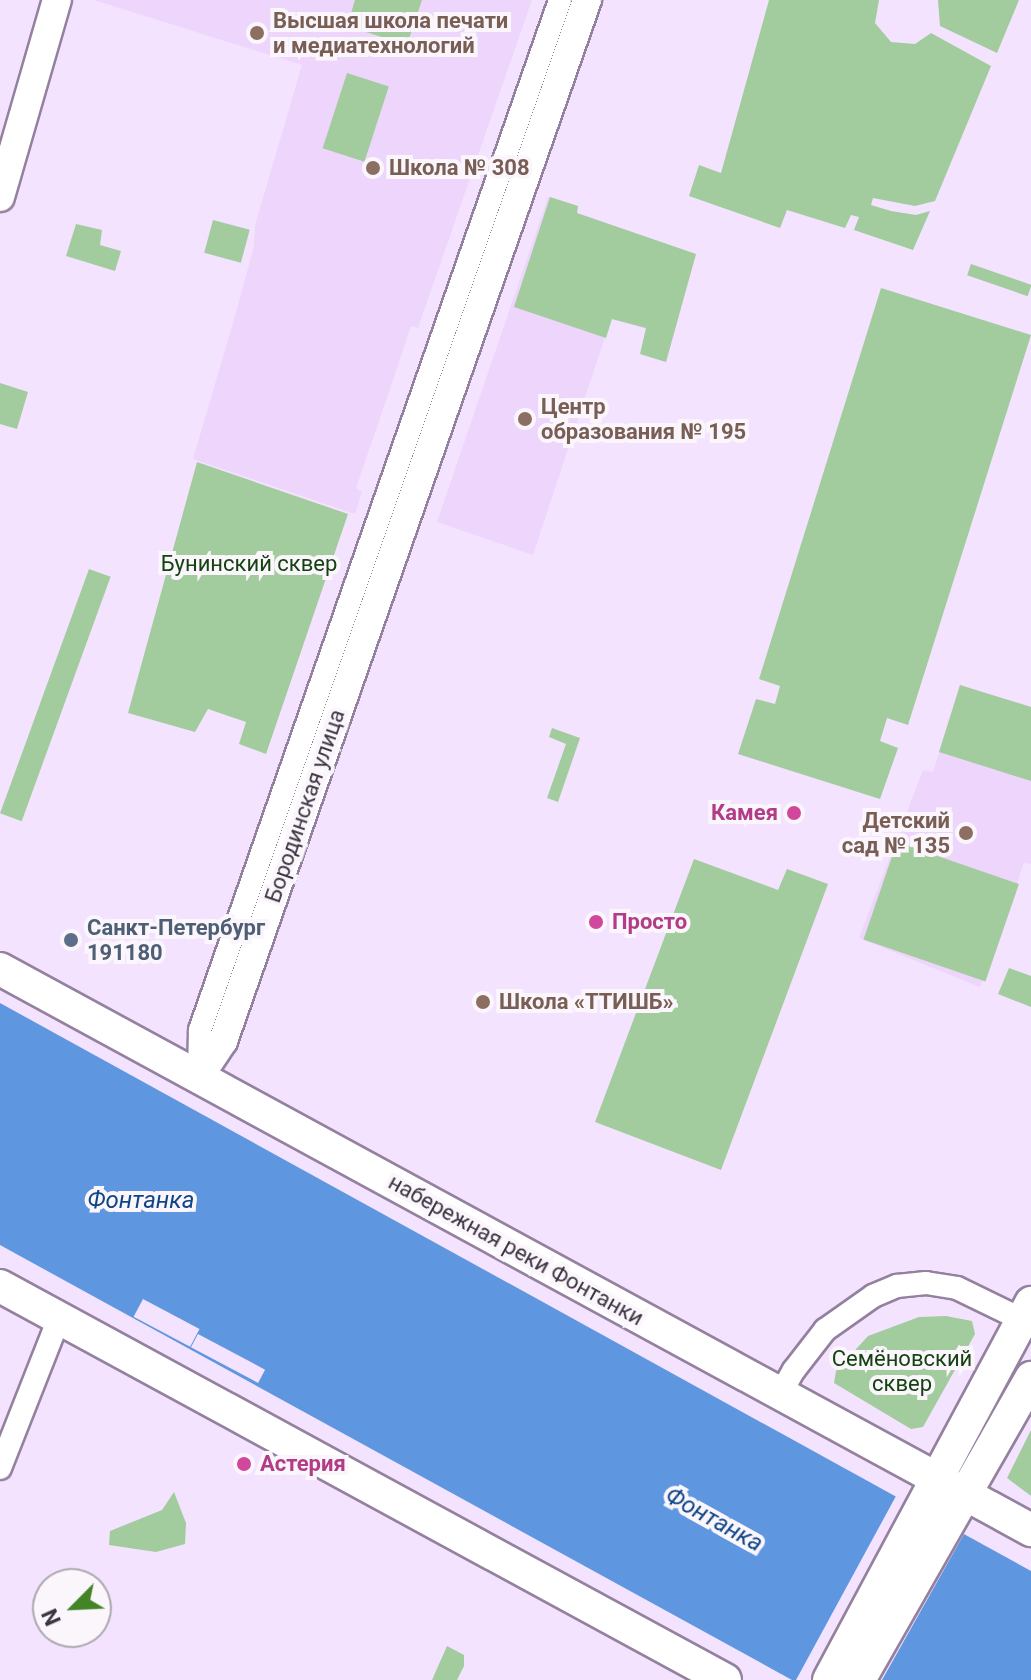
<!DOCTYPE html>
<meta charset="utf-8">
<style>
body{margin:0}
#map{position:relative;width:1031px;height:1680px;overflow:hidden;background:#f4e3fe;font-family:Roboto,sans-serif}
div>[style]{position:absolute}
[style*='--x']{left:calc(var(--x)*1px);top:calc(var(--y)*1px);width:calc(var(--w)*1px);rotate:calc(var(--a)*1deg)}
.built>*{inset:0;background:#eed5fc}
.green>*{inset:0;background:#a2cc9e;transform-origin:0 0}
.water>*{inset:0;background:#5f96e0}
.pier>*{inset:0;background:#f4e3fe;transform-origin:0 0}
.roads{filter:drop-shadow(2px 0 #94819f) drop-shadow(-2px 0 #94819f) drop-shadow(0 2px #94819f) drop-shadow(0 -2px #94819f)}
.minor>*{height:22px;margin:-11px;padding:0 11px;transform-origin:11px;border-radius:11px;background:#fff}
.tertiary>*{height:28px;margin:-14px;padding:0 14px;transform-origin:14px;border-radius:14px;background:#fff}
.secondary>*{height:32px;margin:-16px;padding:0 16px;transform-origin:16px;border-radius:16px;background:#fff}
.dots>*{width:22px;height:22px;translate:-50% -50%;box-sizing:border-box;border:4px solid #faf6fc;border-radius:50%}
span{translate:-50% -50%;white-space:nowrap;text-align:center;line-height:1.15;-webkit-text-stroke:8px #faf6fc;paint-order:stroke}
.education-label{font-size:22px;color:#785e54;font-weight:700}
.left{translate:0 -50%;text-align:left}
.right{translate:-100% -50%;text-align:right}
.park-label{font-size:22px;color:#144211}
.street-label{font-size:22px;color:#3c3441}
.hotel-label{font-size:22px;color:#b23c85;font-weight:700}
.service-label{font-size:22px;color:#4e5e75;font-weight:700}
.water-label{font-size:24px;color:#0e4587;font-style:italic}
.north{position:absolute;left:32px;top:1568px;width:80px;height:80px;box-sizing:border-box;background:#faf6fc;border:2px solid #aea8b1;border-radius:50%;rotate:246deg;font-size:22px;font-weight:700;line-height:32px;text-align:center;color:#3c3441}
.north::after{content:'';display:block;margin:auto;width:28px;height:36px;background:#438426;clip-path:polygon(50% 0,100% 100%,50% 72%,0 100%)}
</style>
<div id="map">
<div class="built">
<i style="clip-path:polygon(94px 0,532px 0,418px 328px,411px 326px,391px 386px,356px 488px,362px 492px,355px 514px,193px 459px,237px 309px,254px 246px,255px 225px,302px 65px)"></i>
<i style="clip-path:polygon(548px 197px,578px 206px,577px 213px,696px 254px,666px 362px,640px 354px,647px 329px,611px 319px,533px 555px,437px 522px)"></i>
<i style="clip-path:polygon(960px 685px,1031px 707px,1031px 864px,1024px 863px,980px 987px,859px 938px,923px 770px,933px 772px)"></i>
</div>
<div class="green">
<i style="clip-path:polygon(355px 0,422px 0,407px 45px,347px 26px)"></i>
<i style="clip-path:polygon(769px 0,879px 0,875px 23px,891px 42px,915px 44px,931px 33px,991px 66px,935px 201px,915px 206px,873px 198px,871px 205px,891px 211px,916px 215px,930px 211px,913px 250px,854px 230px,859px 217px,851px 215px,845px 228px,787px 210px,780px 228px,689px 196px,699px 165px,721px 173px)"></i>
<i style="clip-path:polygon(938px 0,1019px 0,997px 53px,940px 26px)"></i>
<i style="left:347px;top:73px;width:44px;height:79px;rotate:18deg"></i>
<i style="clip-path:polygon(550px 197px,578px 206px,577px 213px,696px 254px,666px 362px,640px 354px,646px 328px,612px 319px,606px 338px,514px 307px)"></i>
<i style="left:213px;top:220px;width:38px;height:34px;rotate:15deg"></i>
<i style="clip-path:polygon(76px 224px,102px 230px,100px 245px,121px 251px,115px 271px,66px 256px)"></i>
<i style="left:971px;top:264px;width:64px;height:12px;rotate:19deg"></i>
<i style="clip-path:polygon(881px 288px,1031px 335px,908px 725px,887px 718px,880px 741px,898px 748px,880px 799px,738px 754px,756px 699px,775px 704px,780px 686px,759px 679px)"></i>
<i style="clip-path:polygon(0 383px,28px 392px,17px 429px,0 424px)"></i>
<i style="clip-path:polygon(197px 462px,348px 514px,266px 754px,239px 744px,246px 722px,208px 709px,195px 732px,128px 713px)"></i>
<i style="left:89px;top:569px;width:23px;height:260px;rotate:20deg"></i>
<i style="clip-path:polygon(960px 685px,1031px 707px,1031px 781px,939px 752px)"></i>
<i style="clip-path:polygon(552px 728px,580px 738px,558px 802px,547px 798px,566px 744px,549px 737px)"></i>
<i style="left:897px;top:842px;width:129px;height:103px;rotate:19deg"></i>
<i style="clip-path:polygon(694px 859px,778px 890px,787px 869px,828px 884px,721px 1170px,595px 1122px)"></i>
<i style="clip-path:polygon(1009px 968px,1031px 976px,1031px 1007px,998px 994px)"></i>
<i style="clip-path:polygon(946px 1316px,972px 1321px,975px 1334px,923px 1427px,911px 1429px,834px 1383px,836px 1371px,868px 1336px,919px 1317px)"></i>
<i style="clip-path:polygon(1031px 1430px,1031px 1496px,1007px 1478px)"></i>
<i style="clip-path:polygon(174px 1492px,186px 1523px,185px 1544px,156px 1552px,109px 1545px,110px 1531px,162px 1510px)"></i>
<i style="clip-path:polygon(447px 1646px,464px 1655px,464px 1666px,457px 1680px,432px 1680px)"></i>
</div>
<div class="water">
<i style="clip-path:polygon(0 1003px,1031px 1571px,1031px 1680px,792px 1680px,0 1245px)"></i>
</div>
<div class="pier">
<i style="left:143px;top:1299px;width:64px;height:20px;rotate:28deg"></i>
<i style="left:198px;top:1334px;width:76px;height:15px;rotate:28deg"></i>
<i style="clip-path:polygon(896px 1496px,964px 1534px,882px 1680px,796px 1680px)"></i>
</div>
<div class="roads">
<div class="minor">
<i style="--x:199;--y:1077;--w:47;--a:-88.8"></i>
<i style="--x:200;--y:1030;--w:1091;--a:-70.73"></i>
<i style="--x:781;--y:1393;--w:26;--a:-61"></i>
<i style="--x:794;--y:1370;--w:51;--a:-52.2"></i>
<i style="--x:825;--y:1330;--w:59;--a:-35.3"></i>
<i style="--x:873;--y:1296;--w:26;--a:-23"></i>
<i style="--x:897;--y:1286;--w:29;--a:-6"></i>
<i style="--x:926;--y:1283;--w:31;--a:9"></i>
<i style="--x:957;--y:1288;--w:82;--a:25.9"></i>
<i style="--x:0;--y:1468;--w:161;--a:-68.5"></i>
</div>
<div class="tertiary">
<i style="--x:0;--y:197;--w:205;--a:-73.9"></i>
<i style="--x:199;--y:1077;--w:43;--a:-56.3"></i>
<i style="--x:223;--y:1041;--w:1103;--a:-70.73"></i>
</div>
<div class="secondary">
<i style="--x:0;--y:969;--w:1174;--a:28.55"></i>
<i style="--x:0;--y:1286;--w:825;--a:28.52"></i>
<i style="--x:829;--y:1680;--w:428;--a:-61.8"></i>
<i style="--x:859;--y:1680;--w:348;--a:-60.3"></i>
</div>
</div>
<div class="dots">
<i style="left:257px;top:33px;background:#8d6e63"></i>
<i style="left:373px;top:168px;background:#8d6e63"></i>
<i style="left:525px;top:419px;background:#8d6e63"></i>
<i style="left:794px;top:813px;background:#d1479c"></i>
<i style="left:966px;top:833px;background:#8d6e63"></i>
<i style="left:596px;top:922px;background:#d1479c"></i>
<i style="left:71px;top:940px;background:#5c6f8a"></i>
<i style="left:483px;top:1002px;background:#8d6e63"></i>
<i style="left:244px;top:1464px;background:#d1479c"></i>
</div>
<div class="education-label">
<span class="left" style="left:273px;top:33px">Высшая школа печати<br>и медиатехнологий</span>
<span class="left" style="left:389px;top:168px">Школа № 308</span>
<span class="left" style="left:541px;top:419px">Центр<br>образования № 195</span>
<span class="right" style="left:950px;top:833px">Детский<br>сад № 135</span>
<span class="left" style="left:499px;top:1002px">Школа «ТТИШБ»</span>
</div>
<div class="park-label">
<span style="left:249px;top:564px">Бунинский сквер</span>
<span style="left:902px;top:1371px">Семёновский<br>сквер</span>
</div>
<div class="street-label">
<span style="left:305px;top:806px;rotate:-71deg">Бородинская улица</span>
<span style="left:516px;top:1250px;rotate:29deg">набережная реки Фонтанки</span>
</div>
<div class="hotel-label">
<span class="right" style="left:778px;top:813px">Камея</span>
<span class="left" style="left:612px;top:922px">Просто</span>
<span class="left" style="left:260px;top:1464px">Астерия</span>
</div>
<div class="service-label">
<span class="left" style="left:87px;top:940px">Санкт-Петербург<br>191180</span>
</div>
<div class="water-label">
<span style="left:141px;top:1201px">Фонтанка</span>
<span style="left:714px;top:1520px;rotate:29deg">Фонтанка</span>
</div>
<div class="north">N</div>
</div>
